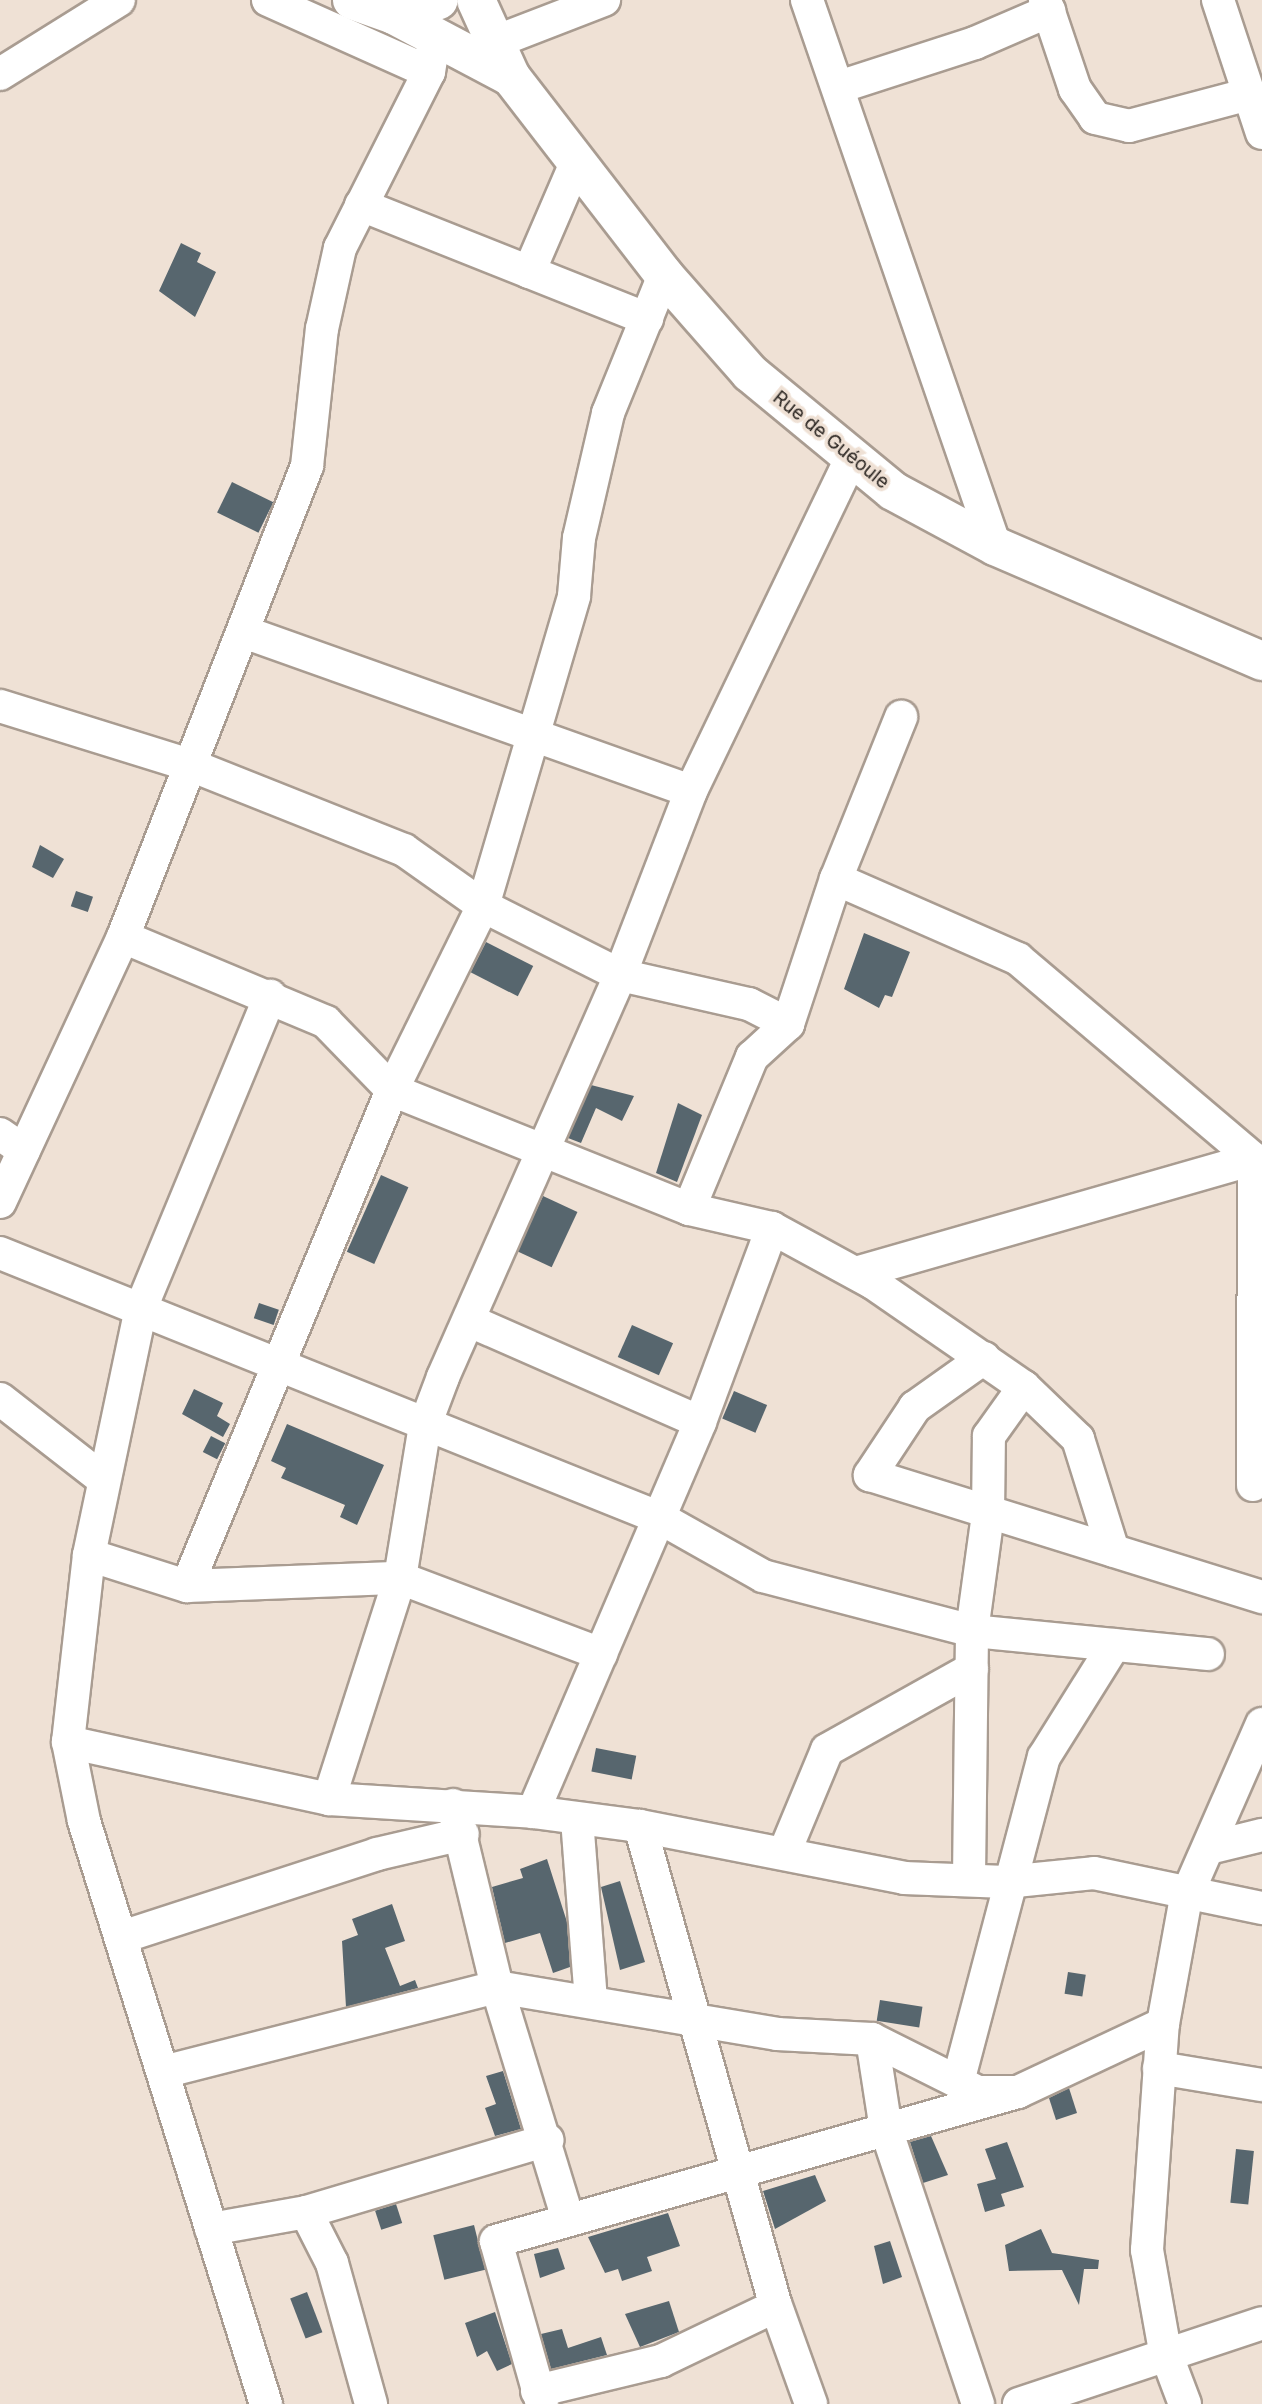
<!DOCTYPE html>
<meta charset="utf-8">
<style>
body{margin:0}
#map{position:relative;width:1262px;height:2404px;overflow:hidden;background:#efe1d5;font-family:Inter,sans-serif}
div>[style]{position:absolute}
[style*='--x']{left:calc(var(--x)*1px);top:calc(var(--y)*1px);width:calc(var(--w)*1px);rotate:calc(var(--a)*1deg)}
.building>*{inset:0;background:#57666e;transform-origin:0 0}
.roads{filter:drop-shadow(2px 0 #a99c91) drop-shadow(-2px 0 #a99c91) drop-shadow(0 2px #a99c91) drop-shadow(0 -2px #a99c91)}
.minor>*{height:32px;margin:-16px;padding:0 16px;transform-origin:16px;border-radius:16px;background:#fff}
.major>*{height:38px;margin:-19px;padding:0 19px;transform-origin:19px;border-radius:19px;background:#fff}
span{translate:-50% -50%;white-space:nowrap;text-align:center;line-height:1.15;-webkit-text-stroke:7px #efe1d5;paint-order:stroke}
.street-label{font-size:19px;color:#2a2521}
</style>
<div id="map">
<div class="building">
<i style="clip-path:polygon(181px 243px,201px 253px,197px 262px,216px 272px,195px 317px,159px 291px)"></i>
<i style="left:232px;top:482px;width:46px;height:34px;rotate:26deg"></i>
<i style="clip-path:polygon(40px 845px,64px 859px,53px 878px,32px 867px)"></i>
<i style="left:76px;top:891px;width:18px;height:16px;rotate:19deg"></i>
<i style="clip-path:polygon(864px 933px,910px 952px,892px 997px,885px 995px,879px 1008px,844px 989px)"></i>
<i style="left:486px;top:942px;width:53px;height:34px;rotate:27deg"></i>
<i style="clip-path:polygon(591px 1085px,634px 1096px,622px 1121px,596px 1108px,581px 1143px,568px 1138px)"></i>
<i style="clip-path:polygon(678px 1103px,702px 1115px,677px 1182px,656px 1173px)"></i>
<i style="left:381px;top:1175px;width:30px;height:84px;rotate:24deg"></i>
<i style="left:543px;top:1196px;width:38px;height:61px;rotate:25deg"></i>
<i style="left:259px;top:1303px;width:21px;height:16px;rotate:19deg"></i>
<i style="left:632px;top:1325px;width:45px;height:35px;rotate:24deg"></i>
<i style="clip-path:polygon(194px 1389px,223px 1403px,217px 1416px,230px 1424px,223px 1437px,182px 1414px)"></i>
<i style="left:734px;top:1391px;width:36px;height:30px;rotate:23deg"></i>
<i style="clip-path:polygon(287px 1424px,384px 1465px,357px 1525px,340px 1517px,345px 1505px,281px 1478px,286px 1468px,271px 1461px)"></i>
<i style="left:211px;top:1436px;width:16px;height:18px;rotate:27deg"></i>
<i style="left:596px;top:1748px;width:41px;height:24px;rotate:11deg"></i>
<i style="clip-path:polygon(547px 1859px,567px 1922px,570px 1967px,553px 1973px,540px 1933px,505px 1943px,492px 1887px,523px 1878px,520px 1869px)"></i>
<i style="clip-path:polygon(620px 1881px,645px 1962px,620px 1970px,601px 1887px)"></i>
<i style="clip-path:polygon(392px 1904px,405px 1941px,385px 1948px,400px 1986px,415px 1980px,418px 1988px,346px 2007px,342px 1941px,358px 1935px,352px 1919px)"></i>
<i style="left:1068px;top:1972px;width:18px;height:22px;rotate:9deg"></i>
<i style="left:880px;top:2000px;width:43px;height:21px;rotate:9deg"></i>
<i style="clip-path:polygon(503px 2071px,521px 2129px,495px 2136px,485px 2108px,496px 2104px,486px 2076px)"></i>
<i style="clip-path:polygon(1069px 2088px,1077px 2113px,1056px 2120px,1049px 2098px)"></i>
<i style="clip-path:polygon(931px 2136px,948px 2175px,923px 2183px,910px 2142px)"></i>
<i style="clip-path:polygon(1007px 2142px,1024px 2187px,1001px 2194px,1005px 2206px,985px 2212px,977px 2184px,996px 2179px,985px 2149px)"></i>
<i style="left:1236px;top:2149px;width:18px;height:54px;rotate:6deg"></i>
<i style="clip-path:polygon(815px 2175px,826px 2201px,775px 2229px,763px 2191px)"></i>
<i style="left:396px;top:2204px;width:20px;height:22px;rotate:72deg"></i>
<i style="clip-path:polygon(668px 2213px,680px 2246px,647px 2257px,652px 2271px,622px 2281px,618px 2269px,605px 2273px,588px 2237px)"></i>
<i style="left:474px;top:2225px;width:46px;height:42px;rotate:76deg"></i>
<i style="clip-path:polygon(1041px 2229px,1052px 2253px,1099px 2260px,1098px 2269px,1084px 2269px,1079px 2305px,1062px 2270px,1009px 2271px,1005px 2245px)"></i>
<i style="clip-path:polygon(890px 2241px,902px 2277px,883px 2284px,874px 2246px)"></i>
<i style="clip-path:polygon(558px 2248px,565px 2269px,540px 2278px,534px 2254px)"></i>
<i style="left:307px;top:2292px;width:43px;height:18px;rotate:69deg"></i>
<i style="clip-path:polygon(669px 2301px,679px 2332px,640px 2347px,625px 2314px)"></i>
<i style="clip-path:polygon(495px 2312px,512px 2364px,497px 2371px,487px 2351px,477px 2357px,465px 2323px)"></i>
<i style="clip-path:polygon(562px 2329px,568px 2348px,601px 2337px,607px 2355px,551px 2369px,541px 2334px)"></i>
</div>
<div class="roads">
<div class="minor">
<i style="--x:268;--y:0;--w:176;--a:24.1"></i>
<i style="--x:807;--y:0;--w:577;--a:71"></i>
<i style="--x:1045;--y:0;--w:94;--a:71.4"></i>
<i style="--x:1075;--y:89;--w:35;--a:55"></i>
<i style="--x:1095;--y:118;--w:35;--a:13"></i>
<i style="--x:1129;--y:126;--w:124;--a:-14.9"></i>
<i style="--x:1218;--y:0;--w:140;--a:71.7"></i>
<i style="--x:495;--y:42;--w:117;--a:-21.1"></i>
<i style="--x:0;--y:74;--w:140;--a:-31.9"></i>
<i style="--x:839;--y:87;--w:143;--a:-17.9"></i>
<i style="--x:975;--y:43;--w:81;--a:-23.4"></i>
<i style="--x:361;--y:205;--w:308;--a:21.7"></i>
<i style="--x:529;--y:272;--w:116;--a:-66.7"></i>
<i style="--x:244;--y:632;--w:474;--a:19.6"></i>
<i style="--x:0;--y:706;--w:202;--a:17.3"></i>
<i style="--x:193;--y:766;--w:227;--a:21.7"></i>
<i style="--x:404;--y:850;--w:97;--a:35.3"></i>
<i style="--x:483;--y:906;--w:153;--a:26.7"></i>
<i style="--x:620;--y:975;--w:132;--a:12.7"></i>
<i style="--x:749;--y:1004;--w:44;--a:27.1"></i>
<i style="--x:836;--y:879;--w:199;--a:23.7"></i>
<i style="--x:1018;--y:959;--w:309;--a:40.3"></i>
<i style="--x:1254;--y:1159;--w:326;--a:90.2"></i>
<i style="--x:123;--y:937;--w:220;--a:22.7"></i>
<i style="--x:326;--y:1022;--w:95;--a:45.9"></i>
<i style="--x:392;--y:1090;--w:320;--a:21.8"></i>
<i style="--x:689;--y:1209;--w:85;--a:12.9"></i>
<i style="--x:772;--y:1228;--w:115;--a:28.6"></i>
<i style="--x:873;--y:1283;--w:183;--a:34.6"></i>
<i style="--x:1024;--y:1387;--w:75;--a:43.9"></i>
<i style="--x:1078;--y:1439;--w:117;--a:72.6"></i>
<i style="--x:0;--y:1134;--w:29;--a:35"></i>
<i style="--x:0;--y:1202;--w:292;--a:-65.1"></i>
<i style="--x:123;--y:937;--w:506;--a:-68.66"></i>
<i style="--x:307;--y:466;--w:138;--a:-83.8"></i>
<i style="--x:322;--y:329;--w:83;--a:-77.5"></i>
<i style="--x:340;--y:248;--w:197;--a:-63.2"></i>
<i style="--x:429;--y:72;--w:37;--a:-81"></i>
<i style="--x:689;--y:1209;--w:165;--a:-67.5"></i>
<i style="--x:752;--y:1057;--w:49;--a:-42.5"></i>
<i style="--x:788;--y:1024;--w:153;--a:-71.7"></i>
<i style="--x:836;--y:879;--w:175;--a:-68.1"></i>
<i style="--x:0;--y:1253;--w:711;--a:21.88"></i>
<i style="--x:660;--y:1518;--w:118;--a:29.4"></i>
<i style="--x:763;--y:1576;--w:216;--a:14.7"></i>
<i style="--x:972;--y:1631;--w:237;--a:5.6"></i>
<i style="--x:856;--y:1273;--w:414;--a:-16"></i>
<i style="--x:1254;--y:1159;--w:9;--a:32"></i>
<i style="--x:470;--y:1321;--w:251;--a:23.7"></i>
<i style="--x:984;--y:1358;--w:85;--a:144.6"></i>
<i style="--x:915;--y:1407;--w:82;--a:123.5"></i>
<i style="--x:870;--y:1475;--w:411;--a:17.3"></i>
<i style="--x:0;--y:1399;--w:132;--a:37.9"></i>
<i style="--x:89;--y:1555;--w:103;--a:17.6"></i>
<i style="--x:187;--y:1586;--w:213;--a:-2.2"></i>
<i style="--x:400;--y:1578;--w:215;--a:20.7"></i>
<i style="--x:187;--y:1586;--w:537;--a:-67.54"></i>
<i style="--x:392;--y:1090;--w:205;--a:-63.7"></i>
<i style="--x:483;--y:906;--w:323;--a:-73.6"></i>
<i style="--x:574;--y:596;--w:58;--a:-85.1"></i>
<i style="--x:579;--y:538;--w:128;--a:-76.9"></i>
<i style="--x:608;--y:413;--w:149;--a:-67.9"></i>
<i style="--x:68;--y:1742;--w:267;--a:12.3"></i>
<i style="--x:329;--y:1799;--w:204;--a:3.6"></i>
<i style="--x:533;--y:1812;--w:108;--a:7.5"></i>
<i style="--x:640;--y:1826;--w:269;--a:11.1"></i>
<i style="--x:904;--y:1878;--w:102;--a:2.2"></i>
<i style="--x:1006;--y:1882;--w:88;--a:-5.8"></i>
<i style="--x:1094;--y:1873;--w:172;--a:11.8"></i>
<i style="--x:329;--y:1799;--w:232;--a:-72.2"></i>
<i style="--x:400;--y:1578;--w:155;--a:-80.7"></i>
<i style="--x:425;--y:1425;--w:51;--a:-69.4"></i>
<i style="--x:443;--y:1377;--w:439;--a:-66.2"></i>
<i style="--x:620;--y:975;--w:197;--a:-68.9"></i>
<i style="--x:691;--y:791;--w:369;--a:-64.3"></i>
<i style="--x:453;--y:1805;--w:187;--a:76.4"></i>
<i style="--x:497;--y:1987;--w:243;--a:73"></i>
<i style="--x:533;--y:1812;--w:424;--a:-66.8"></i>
<i style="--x:700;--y:1422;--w:207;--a:-69.6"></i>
<i style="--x:577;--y:1819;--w:181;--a:85.6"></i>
<i style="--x:640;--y:1826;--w:499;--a:74.2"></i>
<i style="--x:776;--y:2306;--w:104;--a:70.3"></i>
<i style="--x:1209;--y:1848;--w:55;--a:-13.8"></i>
<i style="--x:785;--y:1851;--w:109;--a:-67.4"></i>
<i style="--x:827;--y:1750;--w:166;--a:-29.2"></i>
<i style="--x:969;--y:1878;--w:247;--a:-89.3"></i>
<i style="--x:972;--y:1631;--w:118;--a:-82.2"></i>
<i style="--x:988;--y:1514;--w:78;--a:-89.3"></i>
<i style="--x:989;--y:1436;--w:60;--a:-54.5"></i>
<i style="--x:122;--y:1937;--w:268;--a:-18"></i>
<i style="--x:377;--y:1854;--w:88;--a:-13.1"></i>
<i style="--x:872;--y:2039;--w:91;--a:81.2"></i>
<i style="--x:886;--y:2129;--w:290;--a:71.5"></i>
<i style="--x:1159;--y:2068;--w:104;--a:9.4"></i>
<i style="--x:167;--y:2071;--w:341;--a:-14.3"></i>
<i style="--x:497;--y:1987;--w:284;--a:9.5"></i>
<i style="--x:777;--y:2034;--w:95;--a:3"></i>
<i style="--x:872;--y:2039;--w:119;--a:26.6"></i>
<i style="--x:978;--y:2092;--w:40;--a:0"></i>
<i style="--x:959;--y:2078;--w:332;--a:-75.2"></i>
<i style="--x:1044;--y:1757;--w:132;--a:-58"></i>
<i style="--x:306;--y:2212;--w:57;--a:63"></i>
<i style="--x:332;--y:2263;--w:146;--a:74.5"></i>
<i style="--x:211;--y:2229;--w:97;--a:-10.1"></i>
<i style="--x:306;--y:2212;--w:252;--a:-16.6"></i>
<i style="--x:537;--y:2391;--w:128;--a:-13.6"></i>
<i style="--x:661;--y:2361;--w:127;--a:-25.6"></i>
<i style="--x:266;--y:2404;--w:611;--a:-107.34"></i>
<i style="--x:84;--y:1821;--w:81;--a:-101.4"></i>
<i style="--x:68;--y:1742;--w:188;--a:-83.6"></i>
<i style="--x:89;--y:1555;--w:252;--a:-78.1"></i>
<i style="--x:141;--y:1308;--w:338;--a:-67.5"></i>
<i style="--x:542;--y:2404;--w:169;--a:-105.8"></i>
<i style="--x:496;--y:2241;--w:543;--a:-15.93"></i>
<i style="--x:1018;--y:2092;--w:160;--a:-25.1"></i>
<i style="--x:1019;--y:2404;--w:256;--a:-18.4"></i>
<i style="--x:1185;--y:2404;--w:57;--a:-110.7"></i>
<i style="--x:1165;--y:2351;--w:103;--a:-100.1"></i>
<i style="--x:1147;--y:2250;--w:227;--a:-86"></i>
<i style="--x:1163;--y:2024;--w:129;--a:-79.7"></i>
<i style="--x:1186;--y:1897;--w:189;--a:-66.3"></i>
</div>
<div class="major">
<i style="--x:352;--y:0;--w:45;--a:19.7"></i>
<i style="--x:394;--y:15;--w:47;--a:-18.4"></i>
<i style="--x:476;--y:0;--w:85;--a:65.6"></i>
<i style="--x:511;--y:77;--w:250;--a:52.3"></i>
<i style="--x:664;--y:275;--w:130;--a:48.7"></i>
<i style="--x:750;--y:373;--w:185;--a:39.5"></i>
<i style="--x:893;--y:491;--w:116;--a:28.3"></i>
<i style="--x:995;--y:546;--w:291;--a:23.3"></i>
<i style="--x:394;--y:15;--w:132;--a:27.9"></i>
</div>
</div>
<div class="street-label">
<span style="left:831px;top:440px;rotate:39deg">Rue de Guéoule</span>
</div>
</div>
